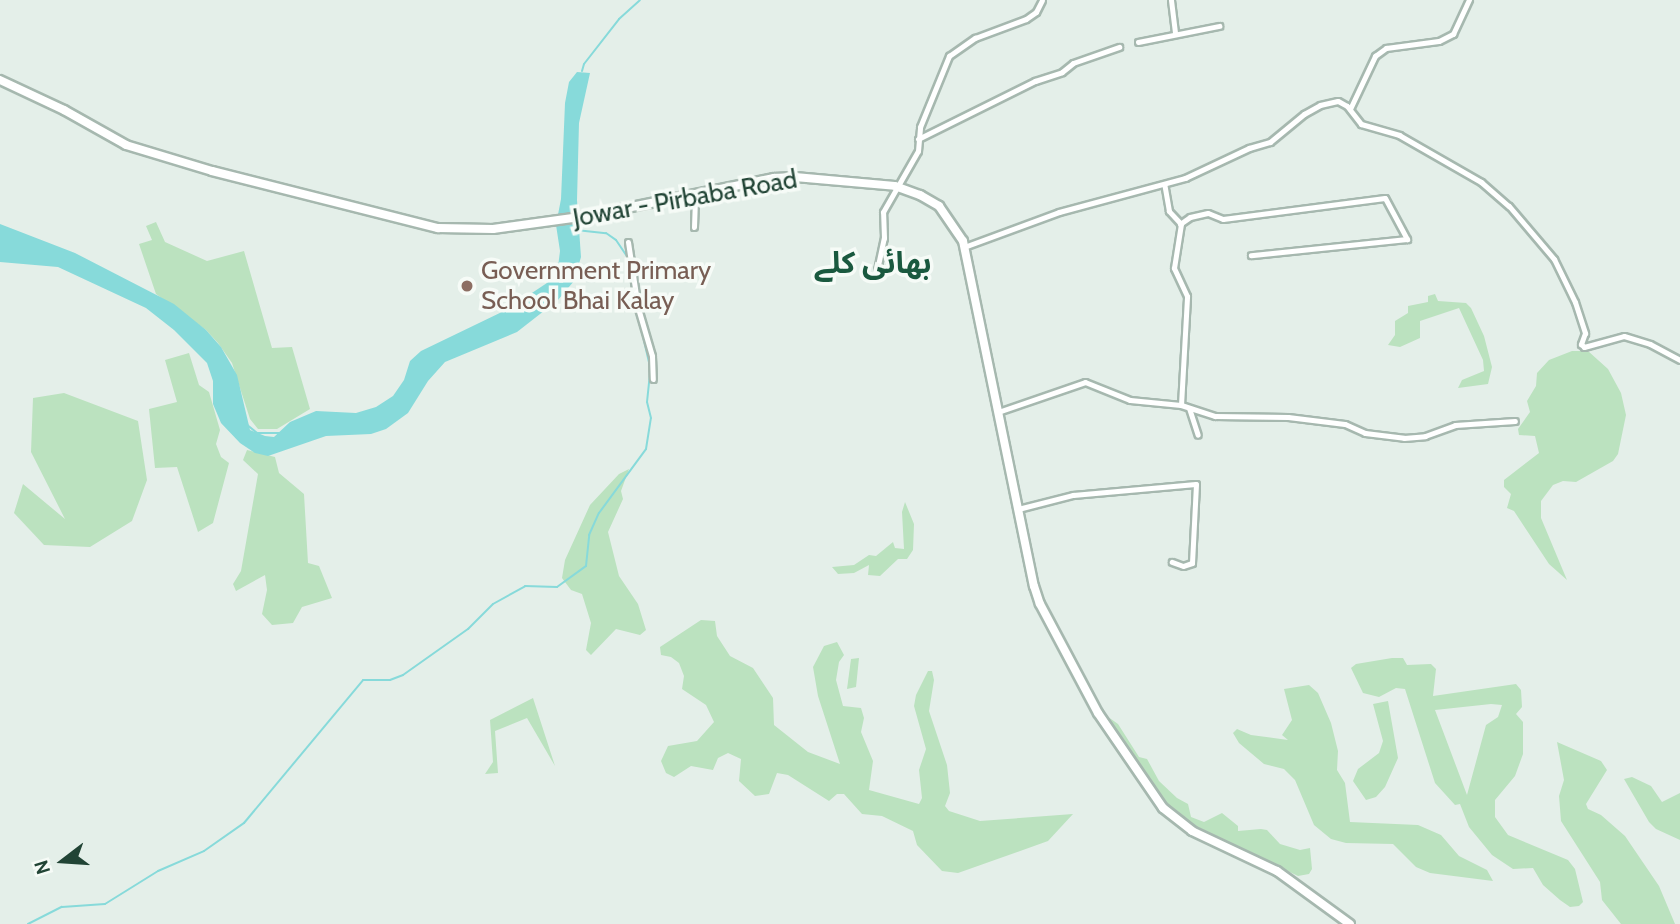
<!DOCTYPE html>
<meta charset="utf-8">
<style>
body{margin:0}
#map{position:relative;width:1680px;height:924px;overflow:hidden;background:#e4efe9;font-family:Cabin,"Noto Sans Arabic",sans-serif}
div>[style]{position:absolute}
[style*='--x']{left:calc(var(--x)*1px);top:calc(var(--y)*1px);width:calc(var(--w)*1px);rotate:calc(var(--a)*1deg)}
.green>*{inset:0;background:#bbe2bf}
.water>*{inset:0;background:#87dada}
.stream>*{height:2px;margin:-1px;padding:0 1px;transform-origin:1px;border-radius:1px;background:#87dada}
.roads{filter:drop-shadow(2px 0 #a6b8af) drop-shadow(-2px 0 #a6b8af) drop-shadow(0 2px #a6b8af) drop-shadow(0 -2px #a6b8af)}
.street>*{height:5px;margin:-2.5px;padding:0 2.5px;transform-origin:2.5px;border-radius:2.5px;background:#fff}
.secondary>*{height:8px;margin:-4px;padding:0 4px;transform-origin:4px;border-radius:4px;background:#fff}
.dots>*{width:19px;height:19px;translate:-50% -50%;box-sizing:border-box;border:4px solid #f6fbf7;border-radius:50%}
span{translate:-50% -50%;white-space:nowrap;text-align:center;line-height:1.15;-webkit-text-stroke:7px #f6fbf7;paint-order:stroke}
.street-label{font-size:26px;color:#214435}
.education-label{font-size:26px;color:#785e54}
.left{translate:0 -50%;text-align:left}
.quarter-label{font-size:30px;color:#1a593f;font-weight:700}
.north{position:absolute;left:28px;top:826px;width:70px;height:70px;-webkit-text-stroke:5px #f6fbf7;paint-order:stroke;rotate:253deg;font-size:19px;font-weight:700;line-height:28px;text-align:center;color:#214435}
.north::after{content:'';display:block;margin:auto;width:24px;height:32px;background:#214435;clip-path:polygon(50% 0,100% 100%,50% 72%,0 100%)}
</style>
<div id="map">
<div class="green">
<i style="clip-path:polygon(156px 222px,165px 242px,207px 261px,244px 251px,272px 348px,292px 347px,310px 409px,277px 429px,258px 429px,250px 419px,232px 363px,218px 343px,206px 330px,156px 294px,139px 244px,152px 240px,146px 226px)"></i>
<i style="clip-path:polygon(1435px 294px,1438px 301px,1466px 303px,1471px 308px,1484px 336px,1492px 367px,1488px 384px,1458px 388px,1462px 380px,1484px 371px,1483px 360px,1459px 308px,1420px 321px,1420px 338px,1400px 347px,1388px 345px,1395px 335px,1395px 321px,1408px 313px,1408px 306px,1428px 302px,1428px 296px)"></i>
<i style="clip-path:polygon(1572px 351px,1588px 351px,1608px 369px,1621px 393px,1626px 415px,1618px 454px,1613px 461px,1576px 482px,1563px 481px,1553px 485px,1541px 501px,1541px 518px,1567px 580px,1549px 564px,1514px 511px,1507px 508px,1511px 494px,1504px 487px,1504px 480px,1539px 453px,1535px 436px,1519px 435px,1518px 429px,1530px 412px,1527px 401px,1536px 386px,1537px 373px,1549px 360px)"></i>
<i style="clip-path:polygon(189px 353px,199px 385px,209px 392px,220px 430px,216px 444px,221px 457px,229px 463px,213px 523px,198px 532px,177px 467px,155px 468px,149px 409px,177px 402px,165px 360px)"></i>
<i style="clip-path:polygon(64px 393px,138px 421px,147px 480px,132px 521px,90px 547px,44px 545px,14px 513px,23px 484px,65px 519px,31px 452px,33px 398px)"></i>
<i style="clip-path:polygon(247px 450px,275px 457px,279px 473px,304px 494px,308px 563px,319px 566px,332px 598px,302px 607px,293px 623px,272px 625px,262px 614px,267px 590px,265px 575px,236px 591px,233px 584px,241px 571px,258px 474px,243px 460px)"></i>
<i style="clip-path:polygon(629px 469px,621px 491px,623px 499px,608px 532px,619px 576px,638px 604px,646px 630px,640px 635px,616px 629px,591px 655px,586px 650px,591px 623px,582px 594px,571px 590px,562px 578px,565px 560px,590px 505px,619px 474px)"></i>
<i style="clip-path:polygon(905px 502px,914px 524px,913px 550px,907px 559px,898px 559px,880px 576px,868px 575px,869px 565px,854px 573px,838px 574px,832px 567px,854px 565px,869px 555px,876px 556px,893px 542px,895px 548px,904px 549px,902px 512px)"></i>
<i style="clip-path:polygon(701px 620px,715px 621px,717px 636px,730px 656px,753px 668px,773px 698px,774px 725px,808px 752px,840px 764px,818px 696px,813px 667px,824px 646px,837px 642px,844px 655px,839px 662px,836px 680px,843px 706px,861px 708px,864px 718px,861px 732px,873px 761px,869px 790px,919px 804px,922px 798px,919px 770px,926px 749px,914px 706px,916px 695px,928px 671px,932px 671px,934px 680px,929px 711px,947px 765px,950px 793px,945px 806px,949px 811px,980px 821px,1073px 814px,1048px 841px,958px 873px,942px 871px,917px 845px,913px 831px,882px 816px,862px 814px,844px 794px,837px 794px,829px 801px,788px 775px,777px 773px,769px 794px,755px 796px,739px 781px,741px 759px,728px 753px,718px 758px,713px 770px,691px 766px,674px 777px,666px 773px,661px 761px,668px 746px,697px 741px,714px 722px,706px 705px,682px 689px,684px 676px,679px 663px,671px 657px,661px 655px,660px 647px)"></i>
<i style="clip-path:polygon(859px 658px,856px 687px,847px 689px,851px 659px)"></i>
<i style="clip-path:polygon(evenodd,1392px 658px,1403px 658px,1407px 665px,1431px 664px,1436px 669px,1433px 696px,1516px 684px,1521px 690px,1522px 707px,1516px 714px,1523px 722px,1523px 754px,1515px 776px,1495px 800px,1495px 817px,1508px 835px,1568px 860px,1575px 869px,1583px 902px,1579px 906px,1570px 907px,1560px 900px,1543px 885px,1533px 868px,1513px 869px,1492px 855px,1469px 827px,1460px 804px,1455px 805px,1435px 783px,1405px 689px,1396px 688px,1379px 697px,1363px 693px,1351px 668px,1356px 664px,1392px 658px,1491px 704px,1502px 705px,1498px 717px,1486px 725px,1467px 795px,1435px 710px,1491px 704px)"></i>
<i style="clip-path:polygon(1309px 685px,1318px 693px,1331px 723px,1338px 751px,1337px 770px,1345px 783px,1350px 822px,1418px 825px,1441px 835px,1459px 856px,1487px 870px,1493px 881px,1430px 873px,1416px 867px,1393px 844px,1346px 843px,1331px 839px,1314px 825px,1295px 780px,1284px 769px,1264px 764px,1239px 743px,1233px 733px,1237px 729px,1251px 735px,1288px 740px,1282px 735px,1292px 720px,1284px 689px)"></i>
<i style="clip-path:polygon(533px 698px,555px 766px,527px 718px,495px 731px,498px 773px,485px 774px,493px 762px,490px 720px)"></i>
<i style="clip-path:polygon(1388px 701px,1398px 758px,1385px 787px,1376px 797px,1366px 800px,1353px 781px,1358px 769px,1379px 753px,1383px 741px,1373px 704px)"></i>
<i style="clip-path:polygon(1104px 714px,1118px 724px,1139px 757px,1147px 759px,1159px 781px,1177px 798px,1188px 804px,1191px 817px,1204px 822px,1222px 813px,1238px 826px,1238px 831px,1261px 829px,1267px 830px,1280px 844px,1300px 850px,1310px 848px,1312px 869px,1309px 874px,1298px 876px,1187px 822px,1157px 794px)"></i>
<i style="clip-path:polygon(1557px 742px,1601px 761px,1607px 770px,1586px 804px,1588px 809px,1601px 815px,1625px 836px,1659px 886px,1675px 924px,1621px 924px,1602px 900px,1600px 882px,1561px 821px,1559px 796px,1564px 780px)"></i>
<i style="clip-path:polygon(1632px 777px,1651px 786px,1662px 802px,1680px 793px,1680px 840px,1656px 829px,1649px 822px,1624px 779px)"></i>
</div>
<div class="water">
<i style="clip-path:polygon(577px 72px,590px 73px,579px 123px,577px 200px,581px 257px,574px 281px,558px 300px,517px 332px,445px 362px,428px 381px,408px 413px,386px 429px,371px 434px,326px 436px,268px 456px,255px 453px,240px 443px,221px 423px,213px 404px,213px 381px,207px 363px,174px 330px,146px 308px,58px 267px,0 262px,0 224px,75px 253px,174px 304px,206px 330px,221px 347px,237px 375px,250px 430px,265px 436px,274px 437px,290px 422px,316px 411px,356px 413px,376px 407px,393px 396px,404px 380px,410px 361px,421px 351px,506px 310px,550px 281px,558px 267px,560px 251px,556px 225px,561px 199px,565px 103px,569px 82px)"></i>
</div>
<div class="stream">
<i style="--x:582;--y:71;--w:7;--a:-74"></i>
<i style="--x:584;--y:64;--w:57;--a:-52.1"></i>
<i style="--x:619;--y:19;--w:28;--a:-42"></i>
<i style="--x:576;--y:230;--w:30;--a:6"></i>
<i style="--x:606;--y:233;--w:12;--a:35"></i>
<i style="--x:616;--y:240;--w:22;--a:56"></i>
<i style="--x:642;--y:332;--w:37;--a:77"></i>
<i style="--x:246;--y:424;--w:14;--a:39"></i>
<i style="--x:257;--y:433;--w:23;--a:0"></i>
<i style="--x:28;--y:924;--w:38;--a:-27"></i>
<i style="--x:62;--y:907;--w:43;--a:-4"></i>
<i style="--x:105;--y:904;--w:62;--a:-31.9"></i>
<i style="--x:158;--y:871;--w:50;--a:-23.5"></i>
<i style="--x:204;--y:851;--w:49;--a:-35"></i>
<i style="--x:244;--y:823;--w:186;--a:-50.2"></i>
<i style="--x:363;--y:680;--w:27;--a:0"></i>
<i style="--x:390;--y:680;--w:14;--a:-21"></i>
<i style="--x:403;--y:675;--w:80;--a:-35.3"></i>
<i style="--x:468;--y:629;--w:35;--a:-45"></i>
<i style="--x:493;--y:604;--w:37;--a:-29"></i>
<i style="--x:525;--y:586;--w:32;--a:2"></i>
<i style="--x:557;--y:587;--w:36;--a:-36"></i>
<i style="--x:586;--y:566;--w:31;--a:-84"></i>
<i style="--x:589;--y:535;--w:24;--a:-66"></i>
<i style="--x:599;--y:513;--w:79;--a:-53.7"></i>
<i style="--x:646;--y:449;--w:31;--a:-81"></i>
<i style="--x:651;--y:418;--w:16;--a:-104"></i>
<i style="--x:647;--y:402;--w:29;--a:-84"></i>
</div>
<div class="roads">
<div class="street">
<i style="--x:1171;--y:0;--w:34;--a:83"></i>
<i style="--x:1138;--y:42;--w:83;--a:-11.2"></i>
<i style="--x:1350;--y:109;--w:59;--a:-64.7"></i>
<i style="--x:1375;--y:56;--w:14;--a:-36"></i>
<i style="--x:1386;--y:48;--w:53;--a:-7.5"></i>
<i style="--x:1439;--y:41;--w:16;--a:-27"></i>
<i style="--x:1453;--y:34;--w:38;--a:-65"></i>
<i style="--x:918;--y:139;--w:131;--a:-26.4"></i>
<i style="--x:1035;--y:81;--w:28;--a:-18"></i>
<i style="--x:1062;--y:72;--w:14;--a:-39"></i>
<i style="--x:1073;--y:63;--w:49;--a:-19.2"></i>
<i style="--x:1180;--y:224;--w:12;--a:-35"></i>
<i style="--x:1190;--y:217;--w:18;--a:-13"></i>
<i style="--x:1208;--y:213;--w:16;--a:22"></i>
<i style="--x:1223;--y:219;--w:163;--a:-7.4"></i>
<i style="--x:1385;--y:198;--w:47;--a:61.8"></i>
<i style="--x:1407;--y:239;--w:157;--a:174.1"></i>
<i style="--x:694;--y:227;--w:32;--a:-88"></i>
<i style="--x:628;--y:242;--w:67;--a:81.4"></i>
<i style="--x:638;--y:308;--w:50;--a:73.7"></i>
<i style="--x:652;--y:356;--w:23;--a:88"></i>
<i style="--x:964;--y:247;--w:101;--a:-20.2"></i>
<i style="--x:1059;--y:212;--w:131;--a:-15.1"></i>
<i style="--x:1185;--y:178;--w:71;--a:-25.1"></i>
<i style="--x:1249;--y:148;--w:22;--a:-16"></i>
<i style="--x:1270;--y:142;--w:44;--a:-39.5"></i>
<i style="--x:1304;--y:114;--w:18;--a:-29"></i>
<i style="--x:1320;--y:105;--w:18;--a:-13"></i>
<i style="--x:1338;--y:101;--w:10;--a:29"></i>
<i style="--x:1347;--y:106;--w:23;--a:52"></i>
<i style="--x:1361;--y:124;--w:40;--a:16"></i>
<i style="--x:1399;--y:135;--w:95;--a:29.8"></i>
<i style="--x:1481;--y:182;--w:37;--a:41"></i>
<i style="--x:1509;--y:206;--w:70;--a:49.7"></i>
<i style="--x:1554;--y:259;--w:48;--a:64"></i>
<i style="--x:1575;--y:302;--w:33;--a:72"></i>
<i style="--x:1585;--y:333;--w:12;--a:110"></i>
<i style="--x:1581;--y:344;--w:4;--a:45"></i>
<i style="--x:1584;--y:347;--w:41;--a:-15.4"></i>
<i style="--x:1624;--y:336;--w:27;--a:17"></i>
<i style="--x:1650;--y:344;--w:34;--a:28"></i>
<i style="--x:877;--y:270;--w:33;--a:-78"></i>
<i style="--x:884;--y:238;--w:26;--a:-92"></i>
<i style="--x:883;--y:212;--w:70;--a:-60.2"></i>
<i style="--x:918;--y:151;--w:24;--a:-85"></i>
<i style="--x:920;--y:127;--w:77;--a:-67.8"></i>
<i style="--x:949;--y:56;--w:32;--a:-35"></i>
<i style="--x:975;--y:38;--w:54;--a:-20.4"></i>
<i style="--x:1026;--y:19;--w:12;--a:-35"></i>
<i style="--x:1036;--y:12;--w:13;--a:-63"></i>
<i style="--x:1181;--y:405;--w:36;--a:18"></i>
<i style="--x:1215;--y:416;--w:73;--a:0.8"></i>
<i style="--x:1288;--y:417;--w:57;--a:7"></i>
<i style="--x:1345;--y:424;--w:22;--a:24"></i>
<i style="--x:1365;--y:433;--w:39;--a:7"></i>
<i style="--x:1404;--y:438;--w:21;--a:-5"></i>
<i style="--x:1425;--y:436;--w:32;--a:-20"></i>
<i style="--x:1455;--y:425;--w:60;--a:-3.8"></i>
<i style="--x:1189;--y:408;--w:28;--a:72"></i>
<i style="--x:998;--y:412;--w:92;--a:-19"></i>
<i style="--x:1085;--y:382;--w:48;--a:21.8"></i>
<i style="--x:1130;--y:400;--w:51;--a:5.6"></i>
<i style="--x:1181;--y:405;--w:109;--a:-86.8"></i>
<i style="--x:1187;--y:296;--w:31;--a:-115"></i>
<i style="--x:1174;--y:268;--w:45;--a:-81"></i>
<i style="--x:1181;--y:224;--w:18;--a:-133"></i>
<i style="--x:1169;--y:211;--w:27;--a:-100"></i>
<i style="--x:1018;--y:509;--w:57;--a:-14.3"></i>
<i style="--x:1073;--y:495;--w:123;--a:-5.1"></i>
<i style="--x:1196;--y:484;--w:79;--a:92.9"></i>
<i style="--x:1192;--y:563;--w:9;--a:162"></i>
<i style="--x:1183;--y:566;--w:12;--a:-160"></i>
</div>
<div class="secondary">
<i style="--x:0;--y:80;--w:71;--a:25.1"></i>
<i style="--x:64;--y:110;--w:71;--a:29.4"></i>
<i style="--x:126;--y:145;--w:90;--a:16.8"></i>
<i style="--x:212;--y:171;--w:233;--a:14.2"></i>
<i style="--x:438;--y:228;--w:55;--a:1"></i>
<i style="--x:493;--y:229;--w:95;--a:-7.9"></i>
<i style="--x:587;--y:216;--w:191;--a:-11.5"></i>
<i style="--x:774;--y:178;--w:21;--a:-3"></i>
<i style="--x:795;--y:177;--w:100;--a:5.1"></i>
<i style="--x:895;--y:186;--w:27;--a:20"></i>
<i style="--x:920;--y:195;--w:22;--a:30"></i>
<i style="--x:939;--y:206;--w:42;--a:55.6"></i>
<i style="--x:963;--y:241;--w:352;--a:78.4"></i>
<i style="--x:1034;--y:586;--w:19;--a:72"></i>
<i style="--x:1040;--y:604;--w:123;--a:62"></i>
<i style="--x:1098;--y:713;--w:115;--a:55.6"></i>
<i style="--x:1163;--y:808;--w:37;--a:38"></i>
<i style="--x:1192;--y:831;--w:94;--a:25.2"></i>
<i style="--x:1277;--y:871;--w:90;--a:36"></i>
</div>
</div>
<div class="dots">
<i style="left:467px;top:286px;background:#8d6e63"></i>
</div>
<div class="street-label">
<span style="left:685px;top:199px;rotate:-10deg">Jowar - Pirbaba Road</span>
</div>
<div class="education-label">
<span class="left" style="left:481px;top:286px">Government Primary<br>School Bhai Kalay</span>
</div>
<div class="quarter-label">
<span style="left:873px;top:263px">بھائی كلے</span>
</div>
<div class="north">N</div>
</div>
